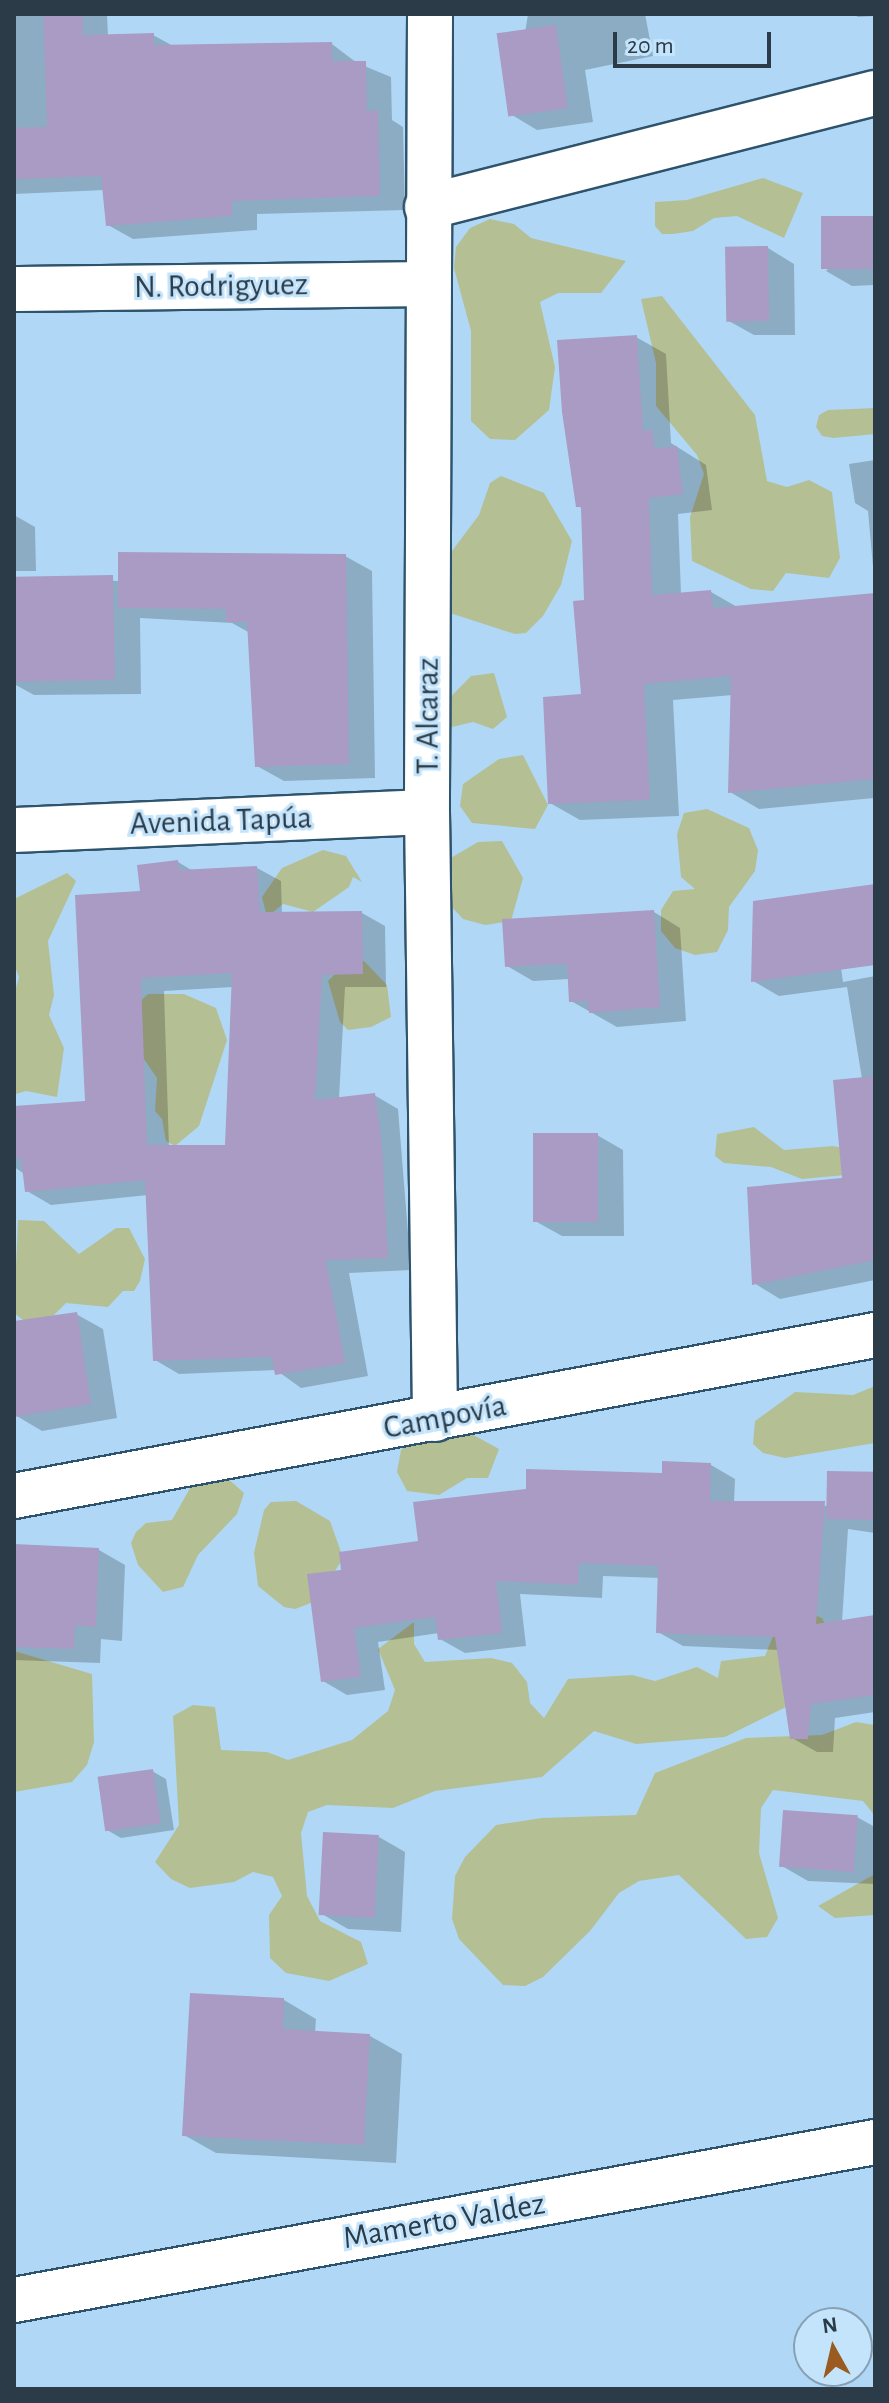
<!DOCTYPE html>
<meta charset="utf-8">
<style>
body{margin:0}
#map{position:relative;width:889px;height:2403px;overflow:hidden;background:#b0d8f6;font-family:"Alegreya Sans",sans-serif}
div>[style]{position:absolute}
[style*='--x']{left:calc(var(--x)*1px);top:calc(var(--y)*1px);width:calc(var(--w)*1px);rotate:calc(var(--a)*1deg)}
.green>*{inset:0;background:#b4bf94}
.shadow>*{inset:0;background:#0003;transform-origin:0 0}
.building>*{inset:0;background:#a99bc3;transform-origin:0 0}
.roads{filter:drop-shadow(2px 0 #2e536c) drop-shadow(-2px 0 #2e536c) drop-shadow(0 2px #2e536c) drop-shadow(0 -2px #2e536c)}
.minor>*{height:44px;margin:-22px;padding:0 22px;transform-origin:22px;border-radius:22px;background:#fff}
span{translate:-50% -50%;white-space:nowrap;text-align:center;line-height:1.15;-webkit-text-stroke:6px #c4e4fc;paint-order:stroke}
.street-label{font-size:32px;color:#2b3b47}
.frame{position:absolute;inset:0;border:16px solid #2b3b47;pointer-events:none}
.north{position:absolute;left:793px;top:2307px;width:80px;height:80px;box-sizing:border-box;background:#c4e4fc;border:2px solid #87a0b4;border-radius:50%;rotate:352deg;font-size:22px;font-weight:700;line-height:32px;text-align:center;color:#2b3b47}
.north::after{content:'';display:block;margin:auto;width:28px;height:36px;background:#995b20;clip-path:polygon(50% 0,100% 100%,50% 72%,0 100%)}
.scale{position:absolute;left:613px;top:32px;width:158px;height:36px;box-sizing:border-box;border:4px solid #2b3b47;border-top:0;padding-left:10px;font-size:24px;line-height:28px;white-space:nowrap;color:#2b3b47;-webkit-text-stroke:6px #c4e4fc;paint-order:stroke}
</style>
<div id="map">
<div class="green">
<i style="clip-path:polygon(763px 178px,803px 193px,784px 238px,737px 216px,714px 218px,693px 231px,673px 234px,662px 234px,655px 226px,655px 202px,687px 200px)"></i>
<i style="clip-path:polygon(490px 219px,514px 224px,531px 238px,626px 261px,601px 293px,558px 293px,540px 302px,555px 367px,549px 410px,515px 440px,490px 439px,471px 421px,471px 331px,454px 268px,456px 247px,470px 228px)"></i>
<i style="clip-path:polygon(662px 296px,755px 415px,767px 481px,787px 487px,809px 480px,832px 492px,840px 558px,829px 578px,786px 573px,773px 591px,751px 589px,692px 561px,690px 517px,704px 474px,697px 455px,656px 406px,656px 363px,641px 299px)"></i>
<i style="clip-path:polygon(875px 408px,875px 434px,833px 438px,822px 436px,816px 427px,819px 415px,828px 410px)"></i>
<i style="clip-path:polygon(501px 476px,544px 493px,572px 541px,561px 585px,543px 616px,526px 633px,515px 634px,450px 613px,435px 600px,440px 567px,479px 515px,490px 483px)"></i>
<i style="clip-path:polygon(494px 673px,507px 717px,493px 729px,473px 722px,431px 732px,437px 711px,471px 676px)"></i>
<i style="clip-path:polygon(523px 755px,548px 805px,535px 829px,472px 823px,460px 806px,463px 784px,499px 759px)"></i>
<i style="clip-path:polygon(707px 809px,749px 828px,758px 850px,755px 871px,729px 907px,728px 930px,717px 952px,695px 955px,675px 948px,661px 931px,661px 910px,673px 891px,695px 889px,681px 877px,677px 834px,684px 813px)"></i>
<i style="clip-path:polygon(502px 841px,523px 878px,511px 921px,485px 925px,463px 919px,448px 903px,449px 859px,478px 842px)"></i>
<i style="clip-path:polygon(323px 850px,346px 856px,362px 882px,353px 877px,349px 887px,313px 912px,283px 904px,267px 917px,262px 897px,282px 868px)"></i>
<i style="clip-path:polygon(67px 873px,76px 881px,48px 941px,54px 995px,49px 1015px,64px 1048px,57px 1097px,26px 1091px,16px 1094px,14px 1102px,14px 995px,19px 977px,14px 965px,14px 899px)"></i>
<i style="clip-path:polygon(364px 961px,387px 985px,391px 1017px,371px 1027px,348px 1030px,340px 1022px,328px 981px,344px 965px)"></i>
<i style="clip-path:polygon(148px 994px,184px 994px,216px 1008px,227px 1040px,199px 1126px,175px 1146px,166px 1141px,162px 1119px,155px 1111px,157px 1078px,139px 1052px,132px 1009px)"></i>
<i style="clip-path:polygon(754px 1127px,784px 1150px,833px 1146px,862px 1152px,867px 1173px,802px 1179px,771px 1167px,724px 1163px,715px 1156px,717px 1134px)"></i>
<i style="clip-path:polygon(18px 1220px,44px 1221px,79px 1254px,116px 1228px,129px 1228px,145px 1259px,140px 1281px,134px 1291px,123px 1291px,108px 1307px,66px 1303px,43px 1326px,32px 1327px,14px 1313px)"></i>
<i style="clip-path:polygon(875px 1386px,875px 1443px,785px 1458px,763px 1453px,753px 1444px,755px 1421px,795px 1392px,853px 1395px)"></i>
<i style="clip-path:polygon(468px 1432px,499px 1449px,488px 1478px,467px 1478px,439px 1495px,407px 1491px,397px 1472px,401px 1450px,420px 1433px)"></i>
<i style="clip-path:polygon(225px 1476px,244px 1493px,237px 1514px,198px 1555px,183px 1587px,163px 1592px,138px 1565px,131px 1543px,136px 1532px,146px 1523px,172px 1520px,193px 1483px)"></i>
<i style="clip-path:polygon(296px 1501px,330px 1521px,341px 1552px,340px 1563px,316px 1601px,295px 1609px,284px 1607px,258px 1586px,254px 1553px,264px 1510px,271px 1502px)"></i>
<i style="clip-path:polygon(802px 1610px,822px 1618px,833px 1639px,819px 1680px,784px 1708px,725px 1737px,636px 1744px,594px 1731px,542px 1777px,435px 1791px,393px 1808px,327px 1805px,308px 1812px,301px 1833px,307px 1896px,320px 1921px,361px 1942px,368px 1964px,329px 1981px,286px 1973px,270px 1958px,269px 1915px,282px 1896px,273px 1877px,253px 1872px,234px 1882px,190px 1888px,171px 1879px,155px 1862px,179px 1825px,173px 1716px,193px 1705px,215px 1707px,221px 1750px,267px 1752px,288px 1760px,352px 1740px,388px 1711px,395px 1690px,378px 1649px,414px 1622px,414px 1644px,425px 1662px,491px 1658px,512px 1663px,527px 1682px,530px 1703px,544px 1718px,568px 1679px,632px 1675px,655px 1681px,697px 1667px,718px 1678px,721px 1661px,765px 1656px,781px 1616px)"></i>
<i style="clip-path:polygon(14px 1651px,92px 1674px,94px 1742px,87px 1765px,72px 1782px,14px 1792px)"></i>
<i style="clip-path:polygon(856px 1722px,875px 1725px,875px 1816px,863px 1801px,773px 1790px,761px 1808px,759px 1853px,778px 1918px,767px 1937px,746px 1939px,679px 1875px,639px 1881px,619px 1893px,590px 1931px,543px 1977px,525px 1986px,503px 1985px,459px 1939px,452px 1919px,455px 1876px,465px 1857px,496px 1825px,542px 1818px,636px 1815px,655px 1773px,746px 1738px,822px 1735px)"></i>
<i style="clip-path:polygon(875px 1874px,875px 1915px,835px 1918px,818px 1906px)"></i>
</div>
<div class="shadow">
<i style="clip-path:polygon(14px 14px,107px 14px,108px 36px,153px 35px,175px 47px,332px 44px,357px 63px,391px 77px,392px 120px,403px 127px,405px 210px,257px 214px,257px 230px,133px 239px,108px 225px,105px 190px,14px 194px)"></i>
<i style="clip-path:polygon(528px 14px,645px 14px,653px 56px,585px 70px,593px 122px,537px 130px,512px 115px)"></i>
<i style="clip-path:polygon(853px 14px,875px 14px,875px 16px,858px 17px)"></i>
<i style="clip-path:polygon(875px 218px,875px 285px,852px 286px,826px 271px)"></i>
<i style="clip-path:polygon(768px 248px,794px 264px,795px 335px,754px 335px,727px 320px)"></i>
<i style="clip-path:polygon(636px 337px,666px 354px,671px 443px,706px 465px,712px 510px,678px 514px,681px 594px,711px 592px,739px 608px,875px 595px,875px 817px,874px 798px,759px 809px,730px 792px,733px 695px,673px 700px,679px 816px,580px 820px,550px 803px,583px 695px,586px 602px,583px 509px,578px 506px)"></i>
<i style="left:14px;top:353px;width:2px;height:72px;rotate:27deg"></i>
<i style="clip-path:polygon(875px 460px,875px 589px,868px 511px,855px 503px,849px 464px)"></i>
<i style="clip-path:polygon(14px 515px,35px 527px,36px 571px,14px 571px)"></i>
<i style="clip-path:polygon(345px 556px,372px 571px,375px 778px,284px 781px,257px 766px,250px 633px,232px 623px,140px 618px,141px 694px,34px 695px,14px 684px,14px 579px,120px 581px)"></i>
<i style="clip-path:polygon(evenodd,178px 862px,193px 871px,257px 868px,281px 881px,282px 914px,362px 913px,385px 926px,386px 987px,345px 987px,339px 1099px,374px 1095px,398px 1109px,411px 1270px,349px 1273px,368px 1376px,301px 1388px,276px 1370px,179px 1374px,155px 1360px,148px 1195px,51px 1205px,27px 1191px,23px 1173px,14px 1167px,14px 1108px,87px 1103px,142px 893px,178px 862px,233px 987px,227px 1147px,169px 1147px,164px 991px,233px 987px)"></i>
<i style="clip-path:polygon(833px 910px,843px 982px,875px 976px,875px 1280px,780px 1299px,754px 1283px,845px 1179px,862px 1079px,847px 987px,779px 996px,753px 981px)"></i>
<i style="clip-path:polygon(654px 912px,680px 928px,686px 1021px,617px 1027px,571px 1001px,569px 979px,533px 981px,507px 966px)"></i>
<i style="clip-path:polygon(597px 1135px,623px 1150px,624px 1236px,562px 1236px,535px 1221px)"></i>
<i style="clip-path:polygon(76px 1314px,103px 1329px,117px 1418px,42px 1431px,15px 1415px,14px 1323px)"></i>
<i style="clip-path:polygon(711px 1465px,735px 1479px,734px 1503px,828px 1506px,875px 1474px,875px 1533px,848px 1529px,842px 1622px,875px 1617px,875px 1712px,835px 1718px,833px 1752px,817px 1752px,792px 1738px,779px 1650px,683px 1646px,658px 1632px,660px 1578px,603px 1576px,602px 1598px,520px 1594px,526px 1646px,465px 1653px,440px 1639px,439px 1633px,378px 1642px,385px 1690px,347px 1695px,323px 1681px,343px 1571px,420px 1543px)"></i>
<i style="clip-path:polygon(14px 1546px,99px 1550px,125px 1565px,122px 1641px,101px 1639px,100px 1663px,14px 1660px)"></i>
<i style="clip-path:polygon(152px 1771px,166px 1779px,174px 1830px,121px 1838px,107px 1830px)"></i>
<i style="clip-path:polygon(857px 1817px,875px 1827px,875px 1884px,808px 1881px,782px 1866px)"></i>
<i style="clip-path:polygon(379px 1837px,405px 1852px,401px 1932px,348px 1929px,322px 1914px)"></i>
<i style="clip-path:polygon(284px 2000px,316px 2019px,315px 2033px,370px 2036px,402px 2054px,396px 2163px,216px 2153px,184px 2135px)"></i>
</div>
<div class="building">
<i style="clip-path:polygon(43px 14px,83px 14px,83px 35px,154px 33px,154px 45px,332px 42px,332px 61px,366px 61px,367px 111px,378px 110px,380px 196px,232px 201px,232px 216px,106px 226px,101px 176px,14px 179px,14px 128px,47px 127px)"></i>
<i style="left:556px;top:25px;width:84px;height:60px;rotate:82deg"></i>
<i style="left:875px;top:216px;width:53px;height:54px;rotate:90deg"></i>
<i style="left:768px;top:246px;width:75px;height:43px;rotate:89deg"></i>
<i style="clip-path:polygon(637px 335px,643px 431px,652px 430px,655px 449px,677px 446px,683px 494px,649px 498px,652px 595px,711px 590px,713px 608px,875px 593px,875px 779px,728px 793px,731px 676px,644px 684px,650px 800px,548px 804px,543px 697px,581px 694px,573px 601px,584px 600px,581px 507px,576px 507px,562px 412px,557px 340px)"></i>
<i style="clip-path:polygon(118px 552px,346px 554px,349px 764px,255px 767px,247px 622px,226px 622px,226px 609px,118px 608px)"></i>
<i style="left:113px;top:575px;width:105px;height:99px;rotate:89deg"></i>
<i style="clip-path:polygon(evenodd,178px 860px,179px 870px,257px 866px,260px 912px,362px 911px,363px 974px,322px 975px,315px 1100px,375px 1093px,382px 1145px,388px 1258px,326px 1260px,345px 1363px,275px 1375px,272px 1357px,153px 1361px,145px 1180px,25px 1192px,21px 1158px,14px 1159px,14px 1106px,85px 1101px,75px 895px,140px 891px,137px 865px,178px 860px,232px 973px,225px 1145px,147px 1145px,141px 978px,232px 973px)"></i>
<i style="clip-path:polygon(875px 884px,875px 965px,751px 982px,753px 901px)"></i>
<i style="clip-path:polygon(654px 910px,660px 1007px,589px 1013px,588px 1001px,569px 1002px,567px 964px,505px 967px,502px 919px)"></i>
<i style="clip-path:polygon(875px 1076px,875px 1260px,752px 1285px,747px 1187px,842px 1178px,833px 1080px)"></i>
<i style="left:598px;top:1133px;width:89px;height:65px;rotate:90deg"></i>
<i style="clip-path:polygon(77px 1312px,91px 1404px,14px 1417px,14px 1321px)"></i>
<i style="clip-path:polygon(662px 1461px,711px 1463px,710px 1501px,825px 1501px,816px 1624px,875px 1615px,875px 1695px,811px 1704px,808px 1739px,790px 1739px,775px 1637px,656px 1633px,658px 1566px,579px 1563px,578px 1585px,496px 1581px,502px 1633px,438px 1640px,435px 1617px,354px 1628px,361px 1677px,321px 1682px,307px 1574px,341px 1570px,339px 1552px,418px 1541px,413px 1502px,526px 1489px,526px 1469px,662px 1473px)"></i>
<i style="left:827px;top:1471px;width:48px;height:48px;rotate:1deg"></i>
<i style="clip-path:polygon(14px 1544px,99px 1548px,96px 1627px,75px 1625px,74px 1649px,14px 1647px)"></i>
<i style="left:153px;top:1769px;width:55px;height:56px;rotate:82deg"></i>
<i style="left:783px;top:1810px;width:75px;height:57px;rotate:4deg"></i>
<i style="left:323px;top:1832px;width:56px;height:83px;rotate:3deg"></i>
<i style="clip-path:polygon(190px 1993px,284px 1998px,283px 2029px,370px 2034px,364px 2145px,182px 2136px)"></i>
</div>
<div class="roads">
<div class="minor">
<i style="--x:430;--y:14;--w:798;--a:90.22"></i>
<i style="--x:427;--y:812;--w:607;--a:89.24"></i>
<i style="--x:427;--y:207;--w:462;--a:-14.3"></i>
<i style="--x:14;--y:289;--w:414;--a:-0.7"></i>
<i style="--x:14;--y:830;--w:413;--a:-2.5"></i>
<i style="--x:14;--y:1496;--w:876;--a:-10.59"></i>
<i style="--x:14;--y:2300;--w:875;--a:-10.4"></i>
</div>
</div>
<div class="street-label">
<span style="left:221px;top:286px;rotate:-1deg">N. Rodrigyuez</span>
<span style="left:428px;top:716px;rotate:-90deg">T. Alcaraz</span>
<span style="left:221px;top:821px;rotate:-2deg">Avenida Tapúa</span>
<span style="left:445px;top:1417px;rotate:-11deg">Campovía</span>
<span style="left:444px;top:2221px;rotate:-10deg">Mamerto Valdez</span>
</div>
<div class="frame"></div>
<div class="north">N</div>
<div class="scale">20 m</div>
</div>
